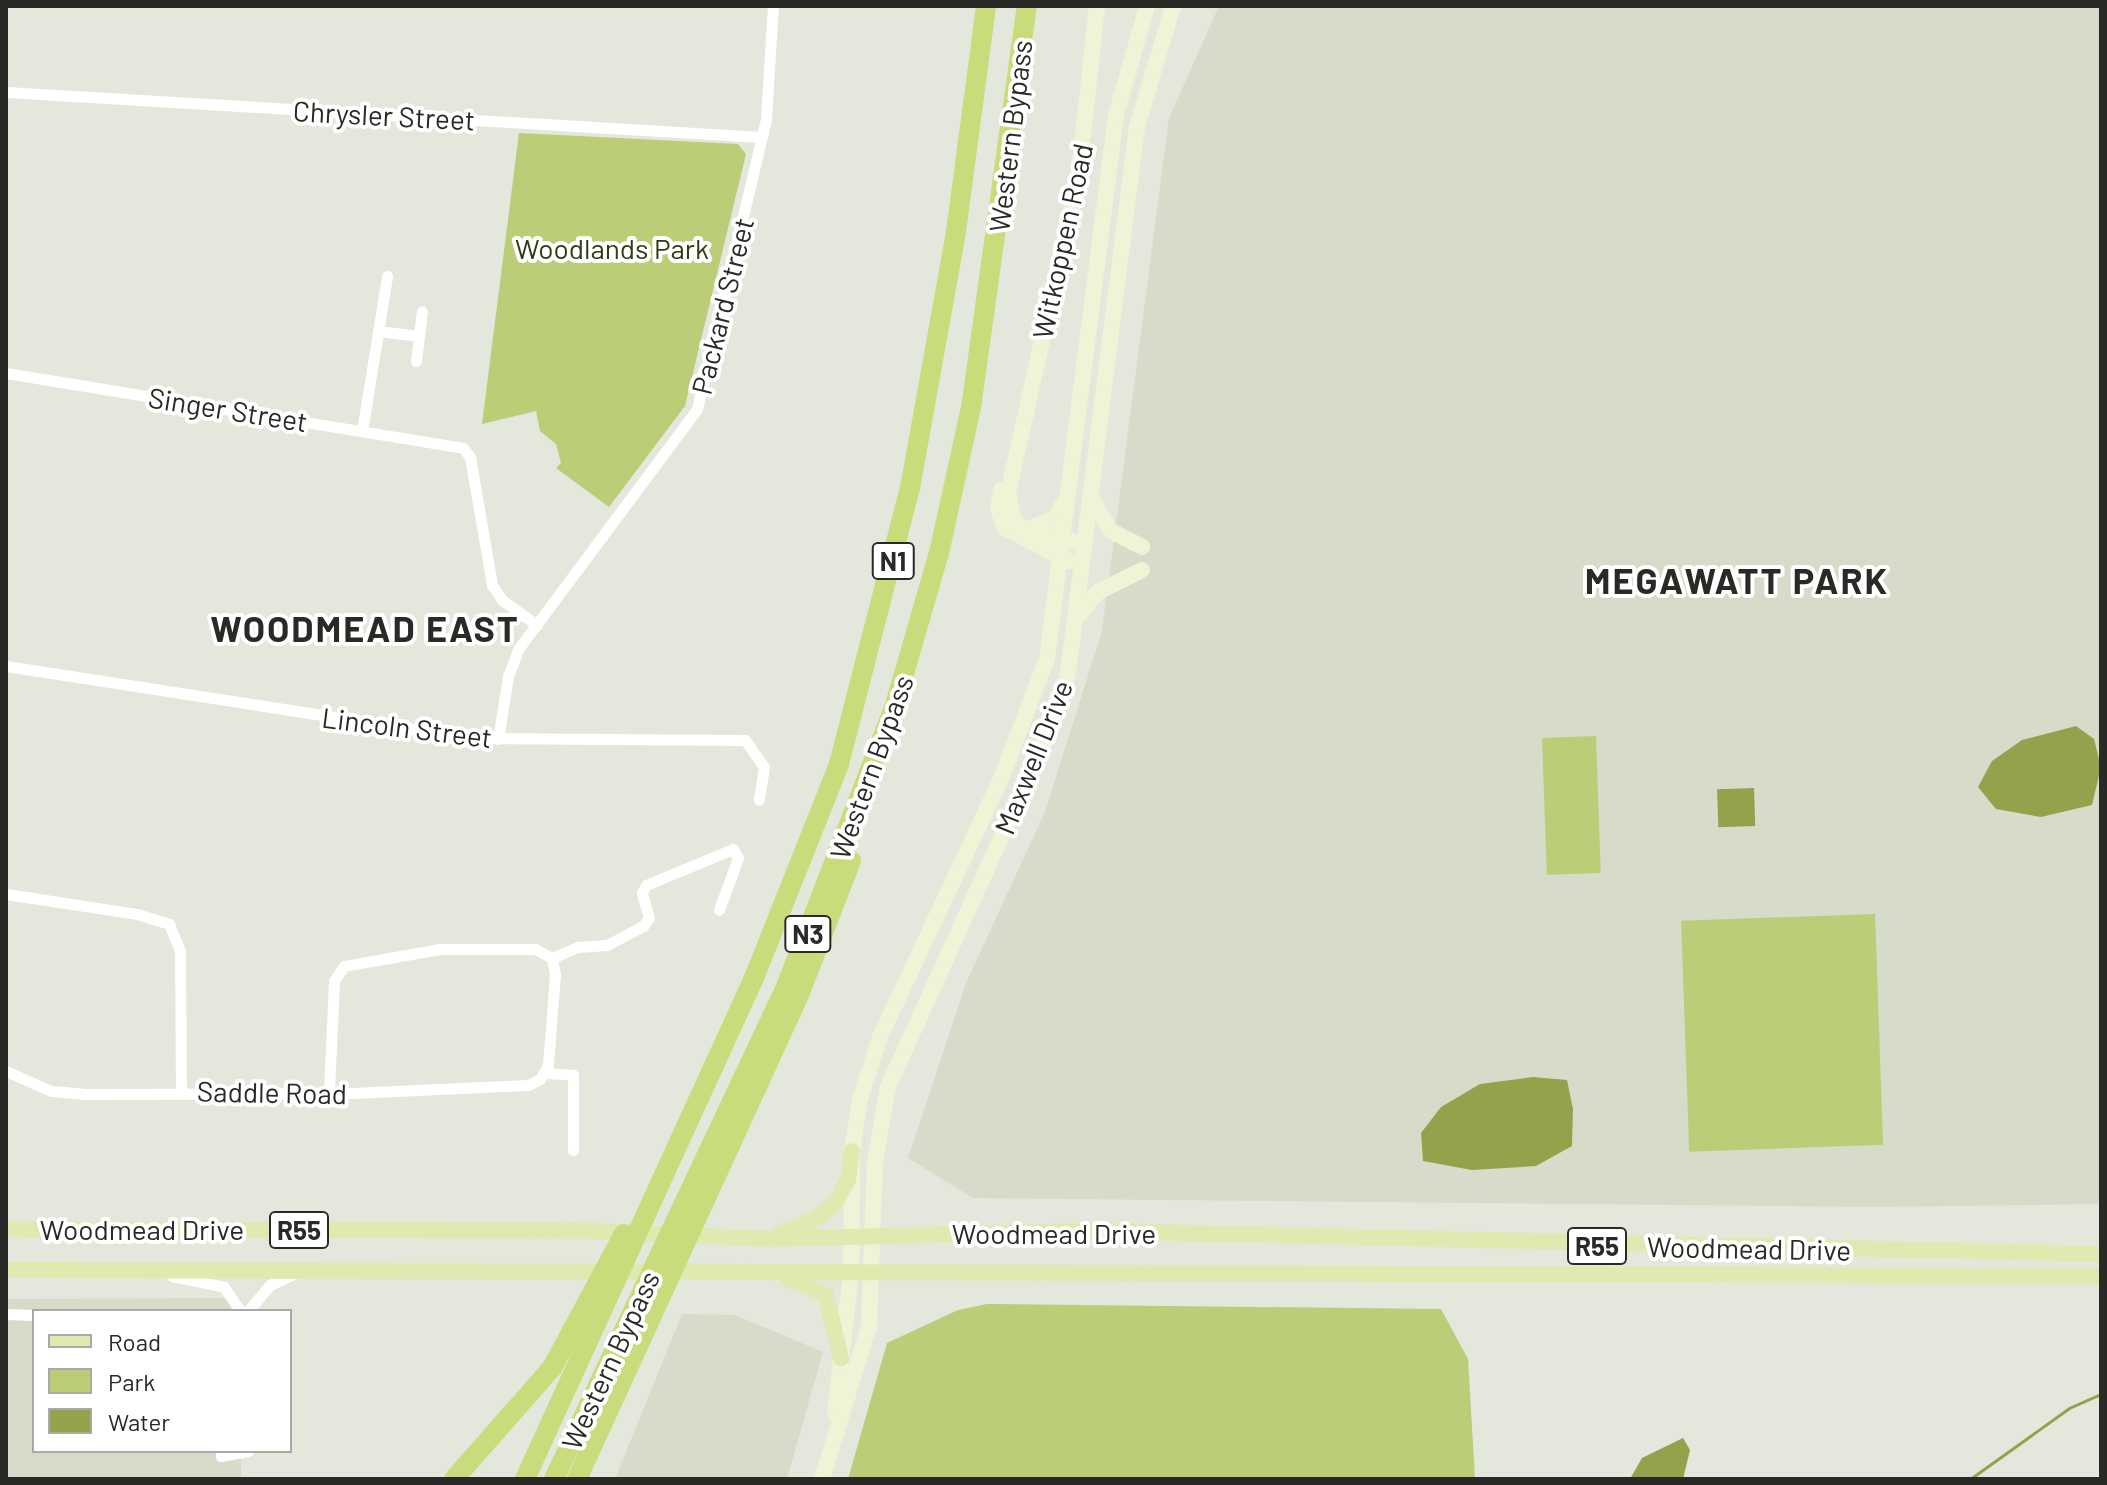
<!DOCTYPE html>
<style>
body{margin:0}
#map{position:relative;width:2107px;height:1485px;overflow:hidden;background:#e4e7dc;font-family:Barlow,sans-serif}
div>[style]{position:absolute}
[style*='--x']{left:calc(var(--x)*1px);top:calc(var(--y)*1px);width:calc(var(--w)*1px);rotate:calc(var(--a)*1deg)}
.built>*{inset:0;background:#d7dbca}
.green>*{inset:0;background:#bbcd76;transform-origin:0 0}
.water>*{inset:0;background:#93a34b;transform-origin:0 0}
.stream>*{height:3px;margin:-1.5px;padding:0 1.5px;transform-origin:1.5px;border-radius:1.5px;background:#93a34b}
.minor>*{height:11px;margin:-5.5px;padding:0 5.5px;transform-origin:5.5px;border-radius:5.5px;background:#fff}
.secondary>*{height:16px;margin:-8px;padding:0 8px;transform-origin:8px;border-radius:8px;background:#eff4d7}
.primary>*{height:16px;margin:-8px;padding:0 8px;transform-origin:8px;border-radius:8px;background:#dfeab0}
.motorway>*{height:20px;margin:-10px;padding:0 10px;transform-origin:10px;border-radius:10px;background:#c9dc7b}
span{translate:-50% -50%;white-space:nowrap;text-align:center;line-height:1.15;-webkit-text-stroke:8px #fff;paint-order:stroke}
.shield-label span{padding:2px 6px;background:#fff;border:2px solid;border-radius:6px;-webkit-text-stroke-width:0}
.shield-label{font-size:26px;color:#292a26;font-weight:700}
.street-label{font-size:28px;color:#292a26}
.park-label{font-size:28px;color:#323913}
.district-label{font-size:36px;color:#292a26;font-weight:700;letter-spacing:2px}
.frame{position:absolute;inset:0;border:8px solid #292a26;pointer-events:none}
.legend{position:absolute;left:32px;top:1309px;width:260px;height:144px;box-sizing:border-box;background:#fff;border:2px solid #a9aaa8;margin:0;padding:10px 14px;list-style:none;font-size:24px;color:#292a26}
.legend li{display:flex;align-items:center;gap:16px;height:40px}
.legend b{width:40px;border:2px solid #a9aaa8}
</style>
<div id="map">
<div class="built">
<i style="clip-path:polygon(1219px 6px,2101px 6px,2101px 1204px,1872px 1207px,973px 1198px,908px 1158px,966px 983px,1045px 812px,1102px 631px,1169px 118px)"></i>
<i style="clip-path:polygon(241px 1298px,241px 1311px,34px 1311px,34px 1451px,241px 1451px,241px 1479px,6px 1479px,6px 1299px)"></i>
<i style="clip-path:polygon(682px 1314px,735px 1315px,823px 1352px,787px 1479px,615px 1479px)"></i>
</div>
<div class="green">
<i style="clip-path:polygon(519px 133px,738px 144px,746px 154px,685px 406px,609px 507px,556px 468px,561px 463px,556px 444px,540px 431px,536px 411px,482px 424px)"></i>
<i style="left:1596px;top:736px;width:137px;height:54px;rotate:88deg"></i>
<i style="left:1875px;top:914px;width:231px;height:194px;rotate:88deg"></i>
<i style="clip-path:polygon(987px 1304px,1441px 1309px,1468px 1359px,1475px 1479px,848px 1479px,887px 1343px,958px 1310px)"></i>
</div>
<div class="water">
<i style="clip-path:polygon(2076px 726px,2094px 739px,2101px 767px,2092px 805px,2041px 817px,1996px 809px,1978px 787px,1992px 761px,2022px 740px)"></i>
<i style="left:1754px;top:788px;width:38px;height:37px;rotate:88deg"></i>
<i style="clip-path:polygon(1533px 1077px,1567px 1080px,1573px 1109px,1572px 1146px,1536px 1166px,1472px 1170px,1423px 1161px,1421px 1133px,1441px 1107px,1480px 1084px)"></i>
<i style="clip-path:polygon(1683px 1438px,1690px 1450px,1683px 1479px,1630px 1479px,1642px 1458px)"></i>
</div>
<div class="stream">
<i style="--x:1970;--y:1479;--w:122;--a:-35.6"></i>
<i style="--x:2069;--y:1408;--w:35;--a:-24"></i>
</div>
<div class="minor">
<i style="--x:6;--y:92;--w:757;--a:3.41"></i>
<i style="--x:378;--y:331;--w:41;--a:7"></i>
<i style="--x:416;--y:361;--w:50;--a:-83.2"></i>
<i style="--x:6;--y:373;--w:463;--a:9.3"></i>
<i style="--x:463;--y:448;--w:11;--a:52"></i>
<i style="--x:470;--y:457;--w:130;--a:80.2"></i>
<i style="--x:492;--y:585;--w:18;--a:56"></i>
<i style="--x:502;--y:600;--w:43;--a:35.5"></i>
<i style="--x:362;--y:431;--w:157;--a:-80.8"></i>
<i style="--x:6;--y:666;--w:472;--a:8.8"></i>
<i style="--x:472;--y:738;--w:273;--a:0.4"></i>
<i style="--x:745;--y:740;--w:33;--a:55"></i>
<i style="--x:764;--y:767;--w:33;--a:99"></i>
<i style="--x:498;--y:739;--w:64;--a:-81"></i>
<i style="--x:508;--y:676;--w:30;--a:-69"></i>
<i style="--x:519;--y:648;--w:298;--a:-53.3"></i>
<i style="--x:697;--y:409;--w:298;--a:-76.6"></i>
<i style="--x:766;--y:119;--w:113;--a:-86.5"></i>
<i style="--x:6;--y:894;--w:133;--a:8.7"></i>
<i style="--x:137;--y:914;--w:34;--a:17"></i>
<i style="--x:169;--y:924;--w:29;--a:68"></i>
<i style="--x:180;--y:951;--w:139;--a:89.6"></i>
<i style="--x:552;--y:958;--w:28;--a:-23"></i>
<i style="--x:578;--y:947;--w:29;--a:-4"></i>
<i style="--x:607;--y:945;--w:41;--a:-27.8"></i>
<i style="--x:643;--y:926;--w:10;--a:-53"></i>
<i style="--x:649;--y:918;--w:26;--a:-106"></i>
<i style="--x:642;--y:893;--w:9;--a:-63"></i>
<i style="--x:646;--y:885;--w:94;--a:-22.5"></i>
<i style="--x:733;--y:849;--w:10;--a:61"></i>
<i style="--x:738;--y:858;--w:55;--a:110.1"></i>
<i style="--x:6;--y:1071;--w:49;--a:24"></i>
<i style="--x:51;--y:1091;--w:32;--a:5"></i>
<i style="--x:83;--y:1094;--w:269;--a:-0.2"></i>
<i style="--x:352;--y:1093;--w:176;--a:-2.6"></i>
<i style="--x:528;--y:1085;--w:13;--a:-27"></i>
<i style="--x:540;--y:1079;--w:16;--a:-60"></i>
<i style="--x:548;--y:1065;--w:90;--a:-85.6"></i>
<i style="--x:555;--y:975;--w:17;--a:-100"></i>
<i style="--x:552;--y:958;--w:19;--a:-152"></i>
<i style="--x:535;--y:949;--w:95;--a:180"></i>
<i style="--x:440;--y:949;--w:97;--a:170"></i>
<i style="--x:344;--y:966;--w:18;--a:124"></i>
<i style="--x:334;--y:981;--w:111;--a:92.6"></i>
<i style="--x:546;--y:1073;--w:27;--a:4"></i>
<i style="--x:573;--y:1075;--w:75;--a:90"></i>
<i style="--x:172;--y:1276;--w:53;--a:11.9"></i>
<i style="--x:224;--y:1287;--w:29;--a:56"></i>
<i style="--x:248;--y:1311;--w:34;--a:-50"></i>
<i style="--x:270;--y:1285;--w:26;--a:-25"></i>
<i style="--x:6;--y:1314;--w:28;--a:2"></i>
<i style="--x:221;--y:1451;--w:5;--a:90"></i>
<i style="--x:221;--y:1456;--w:27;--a:-10"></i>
</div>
<div class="secondary">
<i style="--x:1001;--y:490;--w:19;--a:99"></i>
<i style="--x:998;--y:509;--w:20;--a:70"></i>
<i style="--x:1005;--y:528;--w:72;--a:27.3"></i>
<i style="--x:1091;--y:497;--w:39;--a:60"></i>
<i style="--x:1111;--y:531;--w:35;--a:27"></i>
<i style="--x:1024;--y:530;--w:32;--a:-20"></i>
<i style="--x:1054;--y:519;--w:21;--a:-59"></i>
<i style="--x:1072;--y:541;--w:53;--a:-165.7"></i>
<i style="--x:1021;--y:528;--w:10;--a:-135"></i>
<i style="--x:1014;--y:521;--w:29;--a:-102"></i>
<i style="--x:1008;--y:493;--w:320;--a:-77.4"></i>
<i style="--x:1078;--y:181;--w:176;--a:-83.8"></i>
<i style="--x:1077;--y:617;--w:33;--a:-50"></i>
<i style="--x:1098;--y:592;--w:49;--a:-26.6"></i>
<i style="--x:835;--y:1413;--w:141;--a:-83.5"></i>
<i style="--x:851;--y:1273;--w:122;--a:-89.5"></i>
<i style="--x:852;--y:1151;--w:53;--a:-81.3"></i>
<i style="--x:860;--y:1099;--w:65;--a:-72.1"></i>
<i style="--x:880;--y:1037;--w:290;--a:-64.9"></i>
<i style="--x:1003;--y:774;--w:124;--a:-69.2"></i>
<i style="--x:1047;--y:658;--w:547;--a:-82.76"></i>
<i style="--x:1116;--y:115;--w:113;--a:-74.1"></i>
<i style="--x:822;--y:1479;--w:160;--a:-72.9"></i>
<i style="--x:869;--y:1326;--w:164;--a:-87.9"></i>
<i style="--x:875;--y:1162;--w:76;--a:-80.2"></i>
<i style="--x:888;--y:1087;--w:399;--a:-65.6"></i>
<i style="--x:1053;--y:724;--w:53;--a:-73.6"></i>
<i style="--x:1068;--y:673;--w:550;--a:-82.8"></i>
<i style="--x:1137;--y:127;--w:126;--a:-73.4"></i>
</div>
<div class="primary">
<i style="--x:6;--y:1229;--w:586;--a:0.2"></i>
<i style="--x:592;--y:1231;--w:175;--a:2.6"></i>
<i style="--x:767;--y:1239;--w:326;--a:-1.4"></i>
<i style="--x:1093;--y:1231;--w:1008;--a:1.31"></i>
<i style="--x:780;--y:1234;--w:42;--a:-24.1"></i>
<i style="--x:818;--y:1217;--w:23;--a:-40"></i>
<i style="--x:836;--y:1202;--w:26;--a:-62"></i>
<i style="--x:848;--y:1179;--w:28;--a:-82"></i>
<i style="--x:6;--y:1270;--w:2095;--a:0.16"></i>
<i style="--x:789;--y:1279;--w:40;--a:23.4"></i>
<i style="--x:826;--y:1295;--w:65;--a:76.6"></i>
</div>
<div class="motorway">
<i style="--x:454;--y:1479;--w:148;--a:-48.6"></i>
<i style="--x:552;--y:1368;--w:152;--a:-61.8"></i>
<i style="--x:525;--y:1479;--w:551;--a:-65.44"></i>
<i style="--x:754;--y:978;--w:230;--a:-68.3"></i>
<i style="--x:839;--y:764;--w:285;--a:-75.6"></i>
<i style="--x:910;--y:488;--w:253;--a:-79.8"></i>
<i style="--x:955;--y:239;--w:235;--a:-82.4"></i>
<i style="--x:554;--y:1479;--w:542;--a:-64.76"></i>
<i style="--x:785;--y:989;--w:305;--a:-68.8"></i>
<i style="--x:895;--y:705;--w:158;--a:-73.9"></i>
<i style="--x:939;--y:553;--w:148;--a:-77.6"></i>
<i style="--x:971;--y:408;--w:406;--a:-82.1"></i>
<i style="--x:577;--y:1479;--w:532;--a:-65.36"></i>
<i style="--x:799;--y:995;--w:144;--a:-68.8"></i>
</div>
<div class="shield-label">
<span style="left:893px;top:561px">N1</span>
<span style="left:808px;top:934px">N3</span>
<span style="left:299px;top:1230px">R55</span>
<span style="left:1597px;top:1246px">R55</span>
</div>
<div class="street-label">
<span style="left:384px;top:115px;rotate:3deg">Chrysler Street</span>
<span style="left:1010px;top:136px;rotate:-83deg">Western Bypass</span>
<span style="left:1062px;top:241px;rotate:-78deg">Witkoppen Road</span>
<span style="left:722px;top:306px;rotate:-76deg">Packard Street</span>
<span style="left:228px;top:409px;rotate:9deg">Singer Street</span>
<span style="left:407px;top:727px;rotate:7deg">Lincoln Street</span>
<span style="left:1033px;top:757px;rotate:-68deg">Maxwell Drive</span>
<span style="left:871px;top:767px;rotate:-70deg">Western Bypass</span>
<span style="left:272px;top:1092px;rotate:1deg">Saddle Road</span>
<span style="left:142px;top:1229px">Woodmead Drive</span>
<span style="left:1054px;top:1233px">Woodmead Drive</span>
<span style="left:1749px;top:1248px;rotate:1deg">Woodmead Drive</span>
<span style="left:610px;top:1360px;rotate:-65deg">Western Bypass</span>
</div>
<div class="park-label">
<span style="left:612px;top:248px">Woodlands Park</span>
</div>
<div class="district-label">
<span style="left:1737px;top:580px">MEGAWATT PARK</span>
<span style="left:365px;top:628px">WOODMEAD EAST</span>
</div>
<div class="frame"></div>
<ul class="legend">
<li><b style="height:10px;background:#dfeab0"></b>Road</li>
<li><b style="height:22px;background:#bbcd76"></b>Park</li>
<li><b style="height:22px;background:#93a34b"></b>Water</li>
</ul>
</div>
